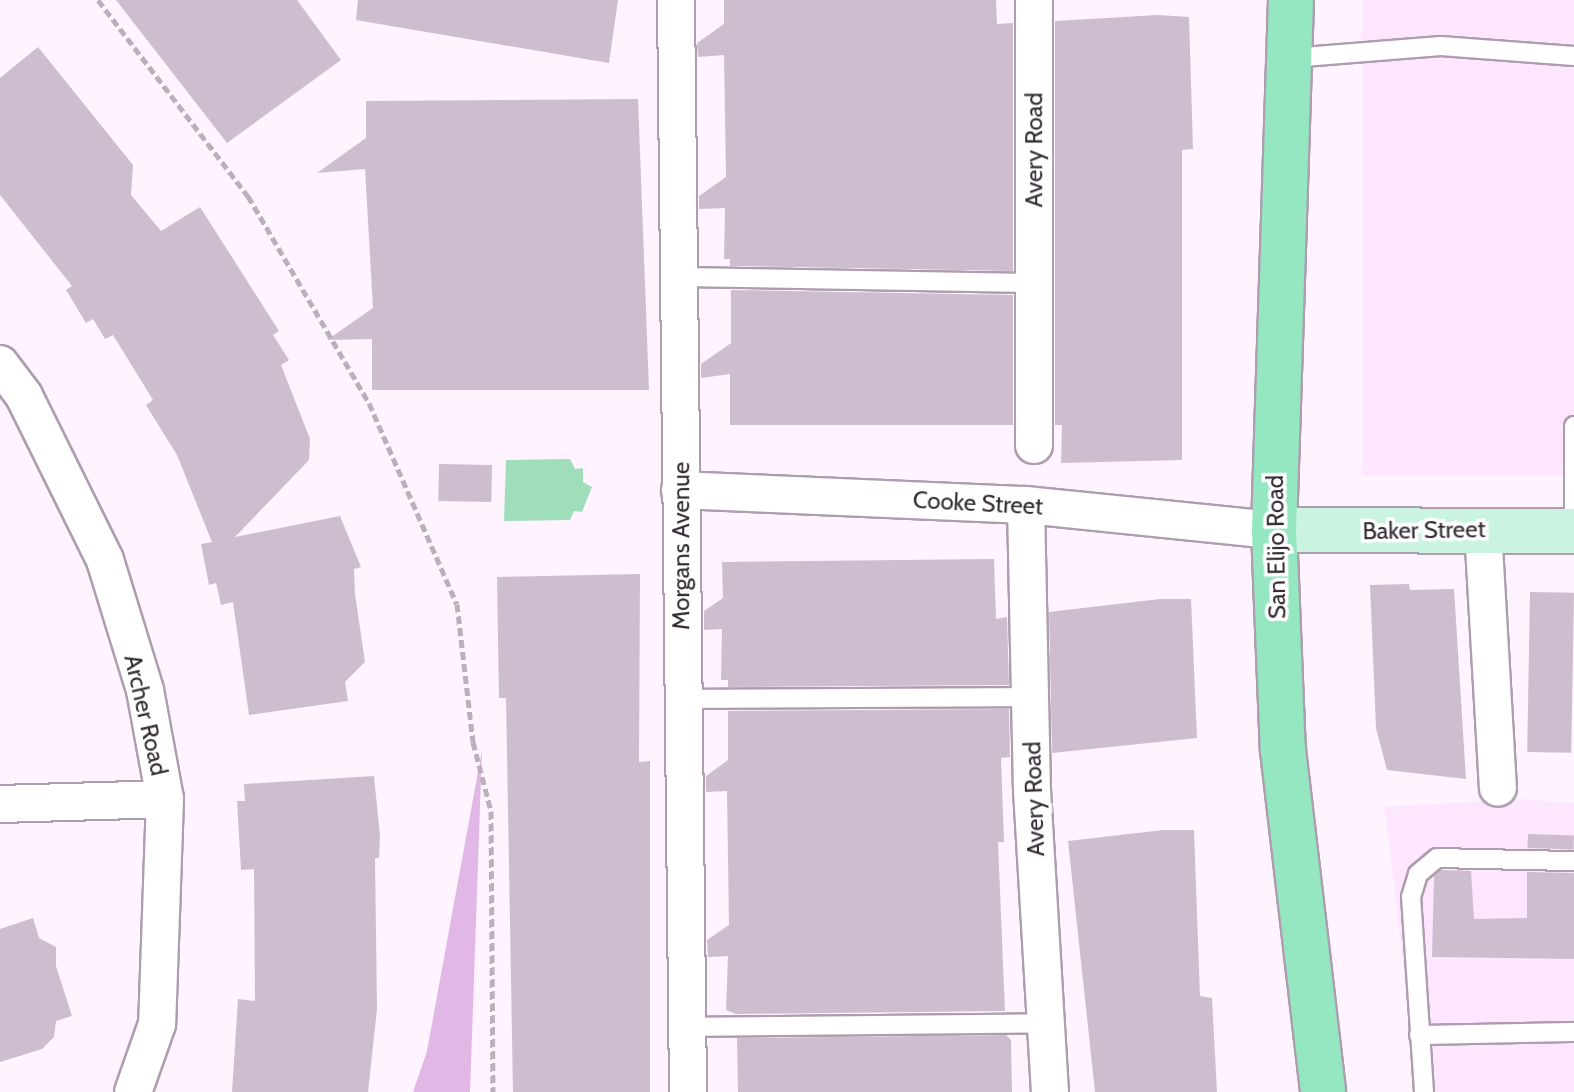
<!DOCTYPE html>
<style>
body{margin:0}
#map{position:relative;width:1574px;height:1092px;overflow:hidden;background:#fef3fe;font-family:Cabin,sans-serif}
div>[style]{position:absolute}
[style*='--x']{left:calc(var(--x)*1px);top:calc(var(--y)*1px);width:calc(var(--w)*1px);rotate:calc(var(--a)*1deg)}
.built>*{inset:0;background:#fde6ff;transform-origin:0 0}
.green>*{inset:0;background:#e1b7e5}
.water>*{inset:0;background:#a0debb}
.building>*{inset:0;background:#cebdcf;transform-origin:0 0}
.path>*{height:5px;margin-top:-2.5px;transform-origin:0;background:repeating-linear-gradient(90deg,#bab0ba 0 8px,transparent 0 12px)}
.roads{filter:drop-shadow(2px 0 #ad9dae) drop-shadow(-2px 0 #ad9dae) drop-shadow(0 2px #ad9dae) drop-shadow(0 -2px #ad9dae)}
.lane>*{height:18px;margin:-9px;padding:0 9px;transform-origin:9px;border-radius:9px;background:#fff}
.street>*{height:36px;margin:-18px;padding:0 18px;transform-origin:18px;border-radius:18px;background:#fff}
.secondary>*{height:44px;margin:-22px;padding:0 22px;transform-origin:22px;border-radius:22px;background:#caf3e0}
.primary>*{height:44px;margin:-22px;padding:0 22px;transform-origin:22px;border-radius:22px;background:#94e7c1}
span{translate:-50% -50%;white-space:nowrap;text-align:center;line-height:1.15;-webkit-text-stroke:7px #fff;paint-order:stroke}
.street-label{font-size:24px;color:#322b32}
</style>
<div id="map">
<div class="built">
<i style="left:1362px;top:0;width:212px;height:475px"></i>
<i style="clip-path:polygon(1519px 799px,1574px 803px,1574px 1092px,1418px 1092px,1385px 807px)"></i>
</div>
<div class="green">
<i style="clip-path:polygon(482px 750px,470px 1092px,413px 1092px,427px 1051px)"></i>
</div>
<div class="water">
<i style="clip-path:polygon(570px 459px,575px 469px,583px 468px,583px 482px,592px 487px,582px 512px,574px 511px,570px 520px,504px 521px,506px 460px)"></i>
</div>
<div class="building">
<i style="clip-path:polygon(116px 0,297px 0,341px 60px,227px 143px)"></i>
<i style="clip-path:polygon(358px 0,618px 0,609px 63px,356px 20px)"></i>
<i style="clip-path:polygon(724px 0,996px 0,997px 24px,1013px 23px,1013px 271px,730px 266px,730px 259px,724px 259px,725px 208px,699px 209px,699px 196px,726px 177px,724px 55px,698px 57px,697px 43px,724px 24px)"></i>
<i style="clip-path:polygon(1158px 15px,1189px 17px,1193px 149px,1182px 150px,1182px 460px,1061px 463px,1062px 425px,1055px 425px,1055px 21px)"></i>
<i style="clip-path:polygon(38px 47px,133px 165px,131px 195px,161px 231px,200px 207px,279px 331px,273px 335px,289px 360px,281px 365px,310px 439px,309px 460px,235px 537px,340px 516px,361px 567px,354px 569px,355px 594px,365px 662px,345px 682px,348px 701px,249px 715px,233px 602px,221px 605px,216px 583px,209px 585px,201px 544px,212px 542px,177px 455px,146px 405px,153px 400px,113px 335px,105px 339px,93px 319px,86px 323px,66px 290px,72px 286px,0 195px,0 78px)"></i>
<i style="clip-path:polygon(638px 99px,649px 390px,372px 390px,372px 339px,327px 340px,373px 308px,365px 169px,317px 173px,366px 138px,366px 101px)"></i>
<i style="clip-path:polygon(731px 290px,1013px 295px,1013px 425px,730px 425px,730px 374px,701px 378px,701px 364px,731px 343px)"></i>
<i style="left:439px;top:464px;width:53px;height:37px;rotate:1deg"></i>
<i style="clip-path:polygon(994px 559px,996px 619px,1007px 617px,1009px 685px,728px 687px,728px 680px,721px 680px,722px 629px,704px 630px,704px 611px,723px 598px,722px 562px)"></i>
<i style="clip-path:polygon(640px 574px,639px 762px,650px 761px,650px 1092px,513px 1092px,506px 698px,499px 698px,497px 577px)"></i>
<i style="clip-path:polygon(1409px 584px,1410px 590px,1454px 589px,1466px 779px,1387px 770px,1376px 728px,1370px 585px)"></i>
<i style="left:1530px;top:592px;width:44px;height:160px;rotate:1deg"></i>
<i style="clip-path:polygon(1160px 599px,1191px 599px,1197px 738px,1052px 753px,1049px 612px)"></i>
<i style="clip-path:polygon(1009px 709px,1010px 757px,1001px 758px,1004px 842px,998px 842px,1005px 1011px,736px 1014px,726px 1010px,728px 956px,708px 957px,707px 940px,729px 925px,727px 791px,706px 792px,706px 776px,728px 760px,728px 711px)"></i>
<i style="clip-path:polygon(374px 776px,380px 836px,379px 858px,375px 858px,377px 1009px,368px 1092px,232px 1092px,238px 999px,255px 1001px,254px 869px,241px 870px,237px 801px,245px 801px,244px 784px)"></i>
<i style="clip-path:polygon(1163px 830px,1194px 830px,1200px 996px,1212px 998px,1217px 1092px,1095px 1092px,1068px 841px)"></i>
<i style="left:1528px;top:834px;width:46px;height:14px;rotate:2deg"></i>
<i style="clip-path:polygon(1441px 870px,1471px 871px,1474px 919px,1527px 918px,1527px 872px,1574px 873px,1574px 959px,1432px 957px,1434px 876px)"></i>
<i style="clip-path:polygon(33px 918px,39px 938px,56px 947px,56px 966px,72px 1016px,56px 1021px,54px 1037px,42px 1049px,0 1062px,0 929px)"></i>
<i style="clip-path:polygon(1006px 1035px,1011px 1040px,1012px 1092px,738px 1092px,737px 1038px)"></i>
</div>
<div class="path">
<i style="--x:98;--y:0;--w:247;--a:52.6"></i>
<i style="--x:248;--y:196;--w:240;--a:59.7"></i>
<i style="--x:369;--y:403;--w:219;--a:66.4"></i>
<i style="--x:457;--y:604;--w:139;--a:83.4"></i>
<i style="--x:473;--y:742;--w:71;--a:75.4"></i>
<i style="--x:491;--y:811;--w:281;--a:89.6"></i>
</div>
<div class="roads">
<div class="lane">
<i style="--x:1291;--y:58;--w:150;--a:-4.6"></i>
<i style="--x:1441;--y:46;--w:133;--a:4.3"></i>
<i style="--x:680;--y:277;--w:355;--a:1"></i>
<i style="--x:1574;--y:531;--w:105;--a:-90"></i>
<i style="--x:681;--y:699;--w:351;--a:-0.3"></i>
<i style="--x:686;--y:1027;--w:359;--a:-0.6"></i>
<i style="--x:1419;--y:1035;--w:155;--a:-1.1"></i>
<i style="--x:1424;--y:1092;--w:195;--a:-93.8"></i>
<i style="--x:1411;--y:897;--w:24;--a:-73"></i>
<i style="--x:1418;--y:874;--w:25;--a:-40"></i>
<i style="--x:1437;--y:858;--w:137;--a:1.3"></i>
</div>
<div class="street">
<i style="--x:676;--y:0;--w:1092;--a:89.37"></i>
<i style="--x:1034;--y:0;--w:445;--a:90"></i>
<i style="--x:0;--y:364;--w:40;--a:53"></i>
<i style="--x:24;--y:396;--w:183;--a:63.7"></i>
<i style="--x:105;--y:560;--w:136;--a:72.9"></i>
<i style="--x:145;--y:690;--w:111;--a:79.6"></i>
<i style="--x:165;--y:799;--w:225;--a:92"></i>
<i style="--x:157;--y:1024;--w:72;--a:109.4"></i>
<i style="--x:680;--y:490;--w:346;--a:2.5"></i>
<i style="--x:1026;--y:505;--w:249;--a:5.8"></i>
<i style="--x:1026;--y:505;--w:285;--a:88.8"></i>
<i style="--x:1032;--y:790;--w:303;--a:86.6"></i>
<i style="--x:1483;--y:529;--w:259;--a:86.7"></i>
<i style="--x:0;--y:804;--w:165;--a:-1.7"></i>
</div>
<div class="secondary">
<i style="--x:1274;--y:530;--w:300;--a:0.2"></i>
</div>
<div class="primary">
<i style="--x:1291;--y:0;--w:530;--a:91.84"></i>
<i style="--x:1274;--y:530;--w:220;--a:87.7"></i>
<i style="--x:1283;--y:750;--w:344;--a:83.3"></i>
</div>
</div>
<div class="street-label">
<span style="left:1034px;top:150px;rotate:-90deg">Avery Road</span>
<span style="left:978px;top:503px;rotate:3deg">Cooke Street</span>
<span style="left:1424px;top:530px;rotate:-1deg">Baker Street</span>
<span style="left:681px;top:546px;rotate:-90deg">Morgans Avenue</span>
<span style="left:1276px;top:547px;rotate:-91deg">San Elijo Road</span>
<span style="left:146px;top:715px;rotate:77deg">Archer Road</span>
<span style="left:1034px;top:799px;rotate:-92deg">Avery Road</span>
</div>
</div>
